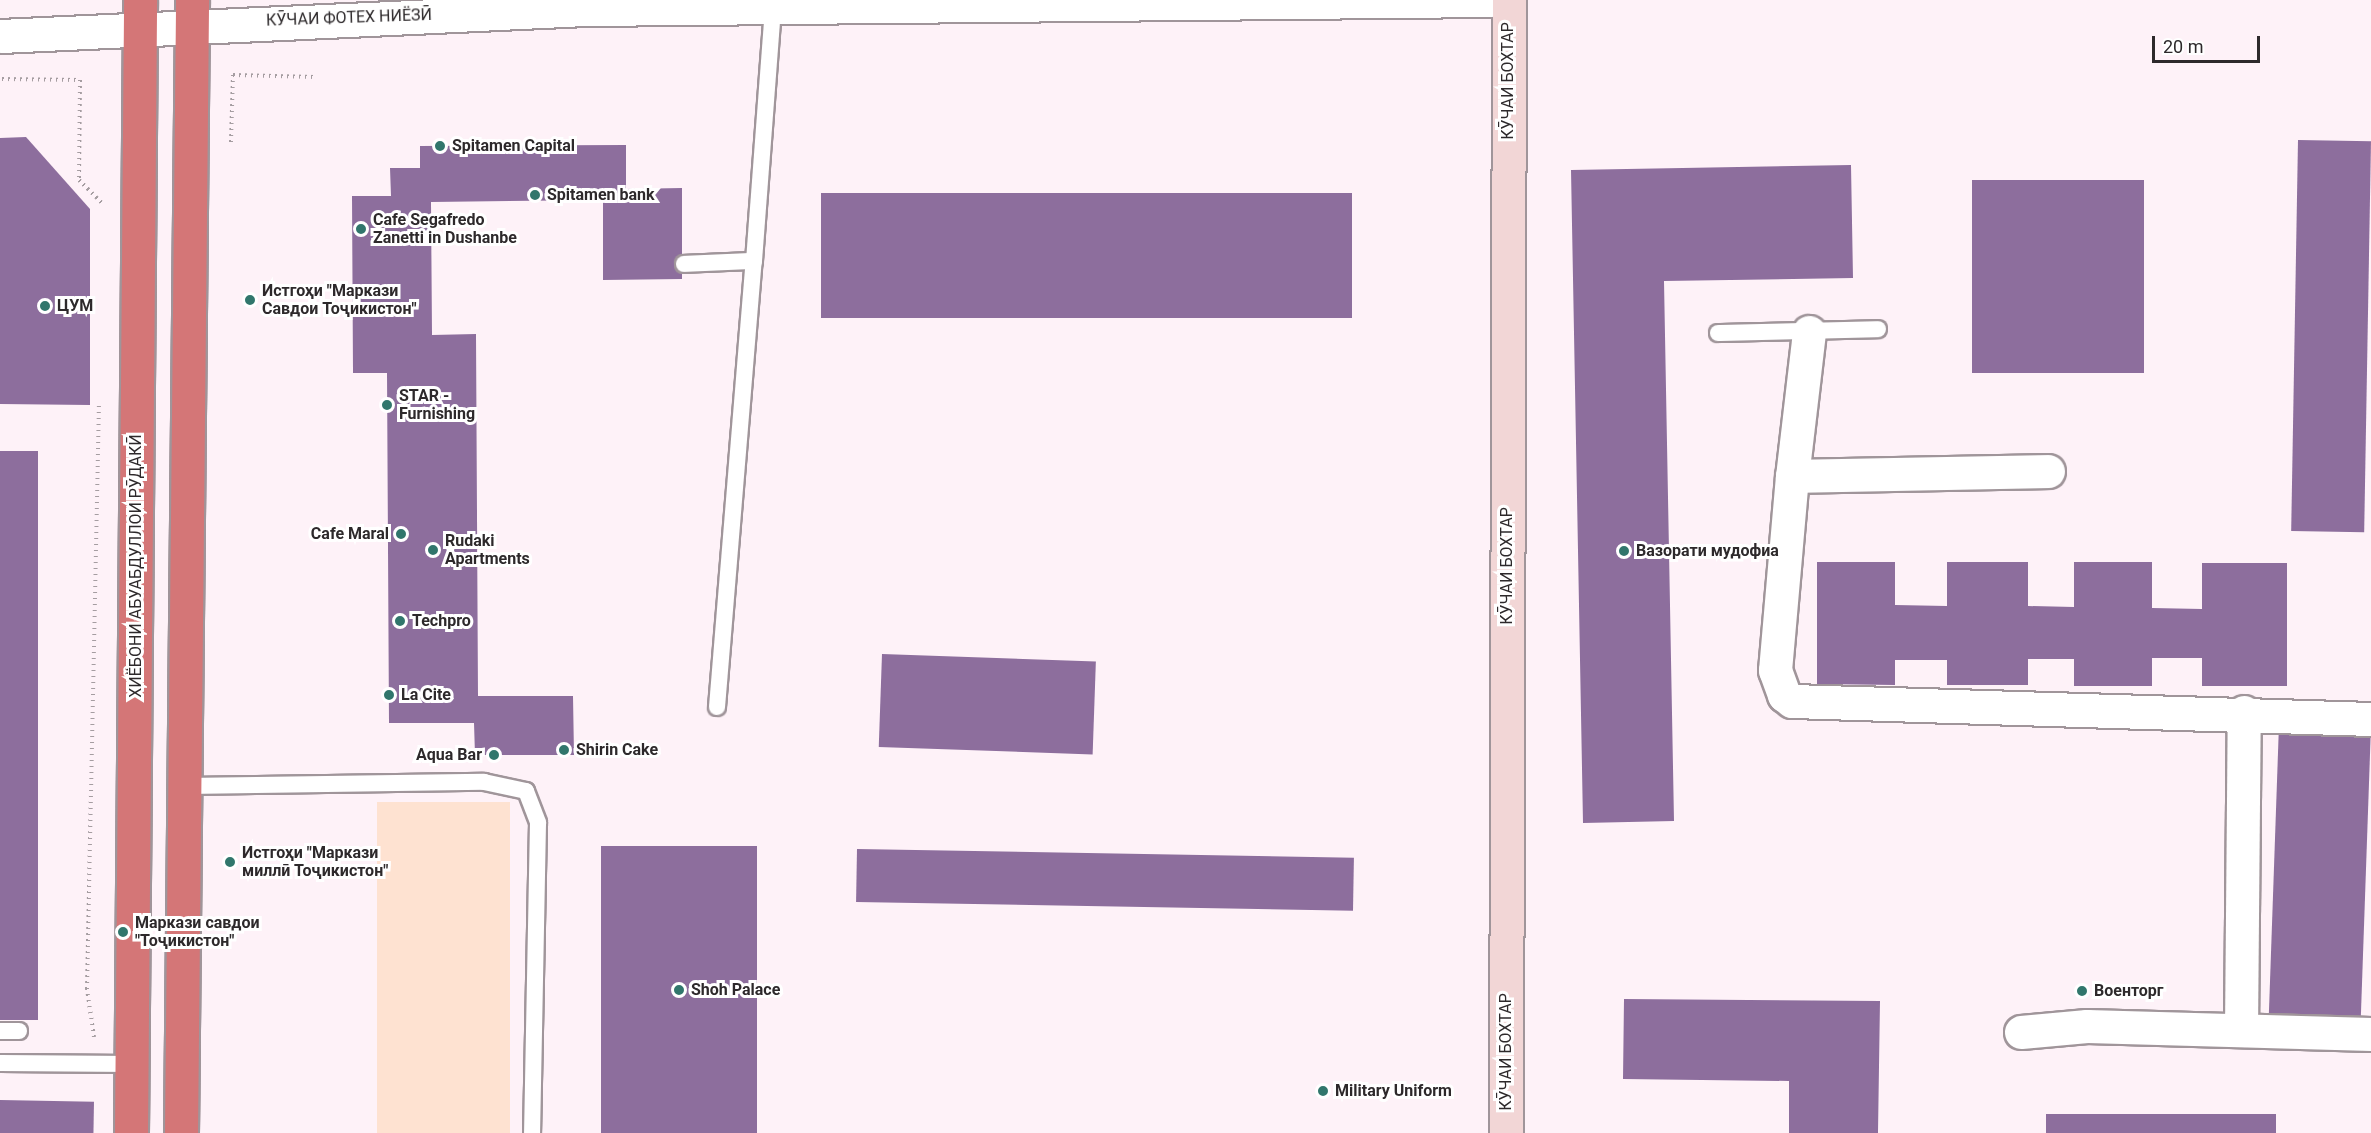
<!DOCTYPE html>
<meta charset="utf-8">
<style>
body{margin:0}
#map{position:relative;width:2371px;height:1133px;overflow:hidden;background:#fef2f8;font-family:Roboto,sans-serif}
div>[style]{position:absolute}
[style*='--x']{left:calc(var(--x)*1px);top:calc(var(--y)*1px);width:calc(var(--w)*1px);rotate:calc(var(--a)*1deg)}
.green>*{inset:0;background:#fee2d1;transform-origin:0 0}
.building>*{inset:0;background:#8d6e9d;transform-origin:0 0}
.path>*{height:4px;margin-top:-2px;transform-origin:0;background:repeating-linear-gradient(90deg,#a59da1 0 1.5px,transparent 0 6px)}
.roads{filter:drop-shadow(2px 0 #a0959a) drop-shadow(-2px 0 #a0959a) drop-shadow(0 2px #a0959a) drop-shadow(0 -2px #a0959a)}
.lane>*{height:16px;margin:-8px;padding:0 8px;transform-origin:8px;border-radius:8px;background:#fff}
.street>*{height:33px;margin:-16.5px;padding:0 16.5px;transform-origin:16.5px;border-radius:16.5px;background:#fff}
.secondary>*{height:33px;margin:-16.5px;padding:0 16.5px;transform-origin:16.5px;border-radius:16.5px;background:#f2d6d6}
.highway>*{height:33px;margin:-16.5px;padding:0 16.5px;transform-origin:16.5px;border-radius:16.5px;background:#d47677}
.dots>*{width:16px;height:16px;translate:-50% -50%;box-sizing:border-box;border:3px solid #fff;border-radius:50%}
span{translate:-50% -50%;white-space:nowrap;text-align:center;line-height:1.15;-webkit-text-stroke:6px #fff;paint-order:stroke}
.street-label{font-size:16px;color:#2d292b}
.poi-label{font-size:16px;color:#2d292b;font-weight:700}
.left{translate:0 -50%;text-align:left}
.right{translate:-100% -50%;text-align:right}
.scale{position:absolute;left:2152px;top:36px;width:108px;height:27px;box-sizing:border-box;border:3px solid #2d292b;border-top:0;padding-left:8px;font-size:18px;line-height:21px;white-space:nowrap;color:#2d292b;-webkit-text-stroke:4px #fff;paint-order:stroke}
</style>
<div id="map">
<div class="green">
<i style="left:377px;top:802px;width:133px;height:331px"></i>
</div>
<div class="building">
<i style="clip-path:polygon(26px 137px,90px 209px,90px 405px,0 404px,0 138px)"></i>
<i style="left:2298px;top:140px;width:73px;height:391px;rotate:1deg"></i>
<i style="clip-path:polygon(626px 145px,626px 189px,682px 188px,682px 279px,603px 280px,603px 200px,431px 202px,432px 335px,476px 334px,478px 696px,573px 696px,574px 755px,475px 755px,474px 723px,389px 723px,387px 373px,353px 373px,352px 196px,391px 196px,390px 168px,420px 168px,420px 146px)"></i>
<i style="clip-path:polygon(1851px 165px,1853px 278px,1664px 281px,1674px 821px,1583px 823px,1571px 170px)"></i>
<i style="left:1972px;top:180px;width:172px;height:193px"></i>
<i style="left:1352px;top:193px;width:125px;height:531px;rotate:90deg"></i>
<i style="left:0;top:451px;width:38px;height:569px"></i>
<i style="clip-path:polygon(1817px 562px,1895px 562px,1895px 605px,1947px 606px,1947px 562px,2028px 562px,2028px 606px,2074px 607px,2074px 562px,2152px 562px,2152px 608px,2202px 609px,2202px 563px,2287px 563px,2287px 686px,2202px 686px,2202px 658px,2152px 658px,2152px 686px,2074px 686px,2074px 659px,2028px 659px,2028px 685px,1947px 685px,1947px 660px,1895px 660px,1895px 685px,1817px 684px)"></i>
<i style="left:882px;top:654px;width:214px;height:93px;rotate:2deg"></i>
<i style="left:2279px;top:724px;width:92px;height:293px;rotate:2deg"></i>
<i style="left:601px;top:846px;width:156px;height:287px"></i>
<i style="left:857px;top:849px;width:497px;height:53px;rotate:1deg"></i>
<i style="clip-path:polygon(1624px 999px,1880px 1001px,1878px 1133px,1789px 1133px,1789px 1081px,1623px 1079px)"></i>
<i style="left:0;top:1100px;width:94px;height:33px;rotate:1deg"></i>
<i style="left:2046px;top:1114px;width:230px;height:19px"></i>
</div>
<div class="path">
<i style="--x:2;--y:79;--w:78;--a:0.7"></i>
<i style="--x:80;--y:80;--w:100;--a:90.6"></i>
<i style="--x:79;--y:180;--w:34;--a:45"></i>
<i style="--x:231;--y:142;--w:67;--a:-88.3"></i>
<i style="--x:233;--y:75;--w:82;--a:1.4"></i>
<i style="--x:94;--y:1037;--w:49;--a:-98.3"></i>
<i style="--x:87;--y:989;--w:586;--a:-88.83"></i>
</div>
<div class="roads">
<div class="lane">
<i style="--x:684;--y:264;--w:70;--a:-2.5"></i>
<i style="--x:754;--y:261;--w:256;--a:-85.7"></i>
<i style="--x:1718;--y:333;--w:160;--a:-1.4"></i>
<i style="--x:717;--y:707;--w:448;--a:-85.3"></i>
<i style="--x:186;--y:786;--w:298;--a:-0.8"></i>
<i style="--x:484;--y:782;--w:43;--a:12.1"></i>
<i style="--x:526;--y:791;--w:34;--a:69"></i>
<i style="--x:538;--y:823;--w:310;--a:91.1"></i>
<i style="--x:0;--y:1031;--w:19;--a:0"></i>
<i style="--x:0;--y:1063;--w:132;--a:0.4"></i>
</div>
<div class="street">
<i style="--x:0;--y:36;--w:587;--a:-2.64"></i>
<i style="--x:586;--y:9;--w:905;--a:-0.57"></i>
<i style="--x:1809;--y:332;--w:145;--a:96.7"></i>
<i style="--x:1792;--y:476;--w:256;--a:-1.1"></i>
<i style="--x:1792;--y:476;--w:195;--a:95"></i>
<i style="--x:1775;--y:670;--w:27;--a:70"></i>
<i style="--x:1784;--y:695;--w:10;--a:37"></i>
<i style="--x:1792;--y:701;--w:579;--a:1.78"></i>
<i style="--x:2241;--y:1030;--w:318;--a:-89.5"></i>
<i style="--x:2021;--y:1032;--w:66;--a:-5.2"></i>
<i style="--x:2087;--y:1026;--w:284;--a:1.6"></i>
</div>
<div class="secondary">
<i style="--x:1506;--y:1133;--w:1133;--a:-89.85"></i>
</div>
<div class="highway">
<i style="--x:131;--y:1133;--w:1133;--a:-89.54"></i>
<i style="--x:181;--y:1133;--w:1133;--a:-89.44"></i>
</div>
</div>
<div class="dots">
<i style="left:440px;top:146px;background:#31766c"></i>
<i style="left:535px;top:195px;background:#31766c"></i>
<i style="left:361px;top:229px;background:#31766c"></i>
<i style="left:250px;top:300px;background:#31766c"></i>
<i style="left:45px;top:306px;background:#31766c"></i>
<i style="left:387px;top:405px;background:#31766c"></i>
<i style="left:401px;top:534px;background:#31766c"></i>
<i style="left:433px;top:550px;background:#31766c"></i>
<i style="left:1624px;top:551px;background:#31766c"></i>
<i style="left:400px;top:621px;background:#31766c"></i>
<i style="left:389px;top:695px;background:#31766c"></i>
<i style="left:564px;top:750px;background:#31766c"></i>
<i style="left:494px;top:755px;background:#31766c"></i>
<i style="left:230px;top:862px;background:#31766c"></i>
<i style="left:123px;top:932px;background:#31766c"></i>
<i style="left:679px;top:990px;background:#31766c"></i>
<i style="left:2082px;top:991px;background:#31766c"></i>
<i style="left:1323px;top:1091px;background:#31766c"></i>
</div>
<div class="street-label">
<span style="left:349px;top:18px;rotate:-2deg">КӮЧАИ ФОТЕХ НИЁЗӢ</span>
<span style="left:1508px;top:81px;rotate:-90deg">КӮЧАИ БОХТАР</span>
<span style="left:136px;top:566px;rotate:-90deg">ХИЁБОНИ АБУАБДУЛЛОИ РӮДАКӢ</span>
<span style="left:1507px;top:566px;rotate:-90deg">КӮЧАИ БОХТАР</span>
<span style="left:1506px;top:1052px;rotate:-90deg">КӮЧАИ БОХТАР</span>
</div>
<div class="poi-label">
<span class="left" style="left:452px;top:146px">Spitamen Capital</span>
<span class="left" style="left:547px;top:195px">Spitamen bank</span>
<span class="left" style="left:373px;top:229px">Cafe Segafredo<br>Zanetti in Dushanbe</span>
<span class="left" style="left:262px;top:300px">Истгоҳи "Маркази<br>Савдои Toҷикистон"</span>
<span class="left" style="left:57px;top:306px">ЦУМ</span>
<span class="left" style="left:399px;top:405px">STAR -<br>Furnishing</span>
<span class="right" style="left:389px;top:534px">Cafe Maral</span>
<span class="left" style="left:445px;top:550px">Rudaki<br>Apartments</span>
<span class="left" style="left:1636px;top:551px">Вазорати мудофиа</span>
<span class="left" style="left:412px;top:621px">Techpro</span>
<span class="left" style="left:401px;top:695px">La Cite</span>
<span class="left" style="left:576px;top:750px">Shirin Cake</span>
<span class="right" style="left:482px;top:755px">Aqua Bar</span>
<span class="left" style="left:242px;top:862px">Истгоҳи "Маркази<br>миллӣ Тоҷикистон"</span>
<span class="left" style="left:135px;top:932px">Маркази савдои<br>"Тоҷикистон"</span>
<span class="left" style="left:691px;top:990px">Shoh Palace</span>
<span class="left" style="left:2094px;top:991px">Военторг</span>
<span class="left" style="left:1335px;top:1091px">Military Uniform</span>
</div>
<div class="scale">20 m</div>
</div>
